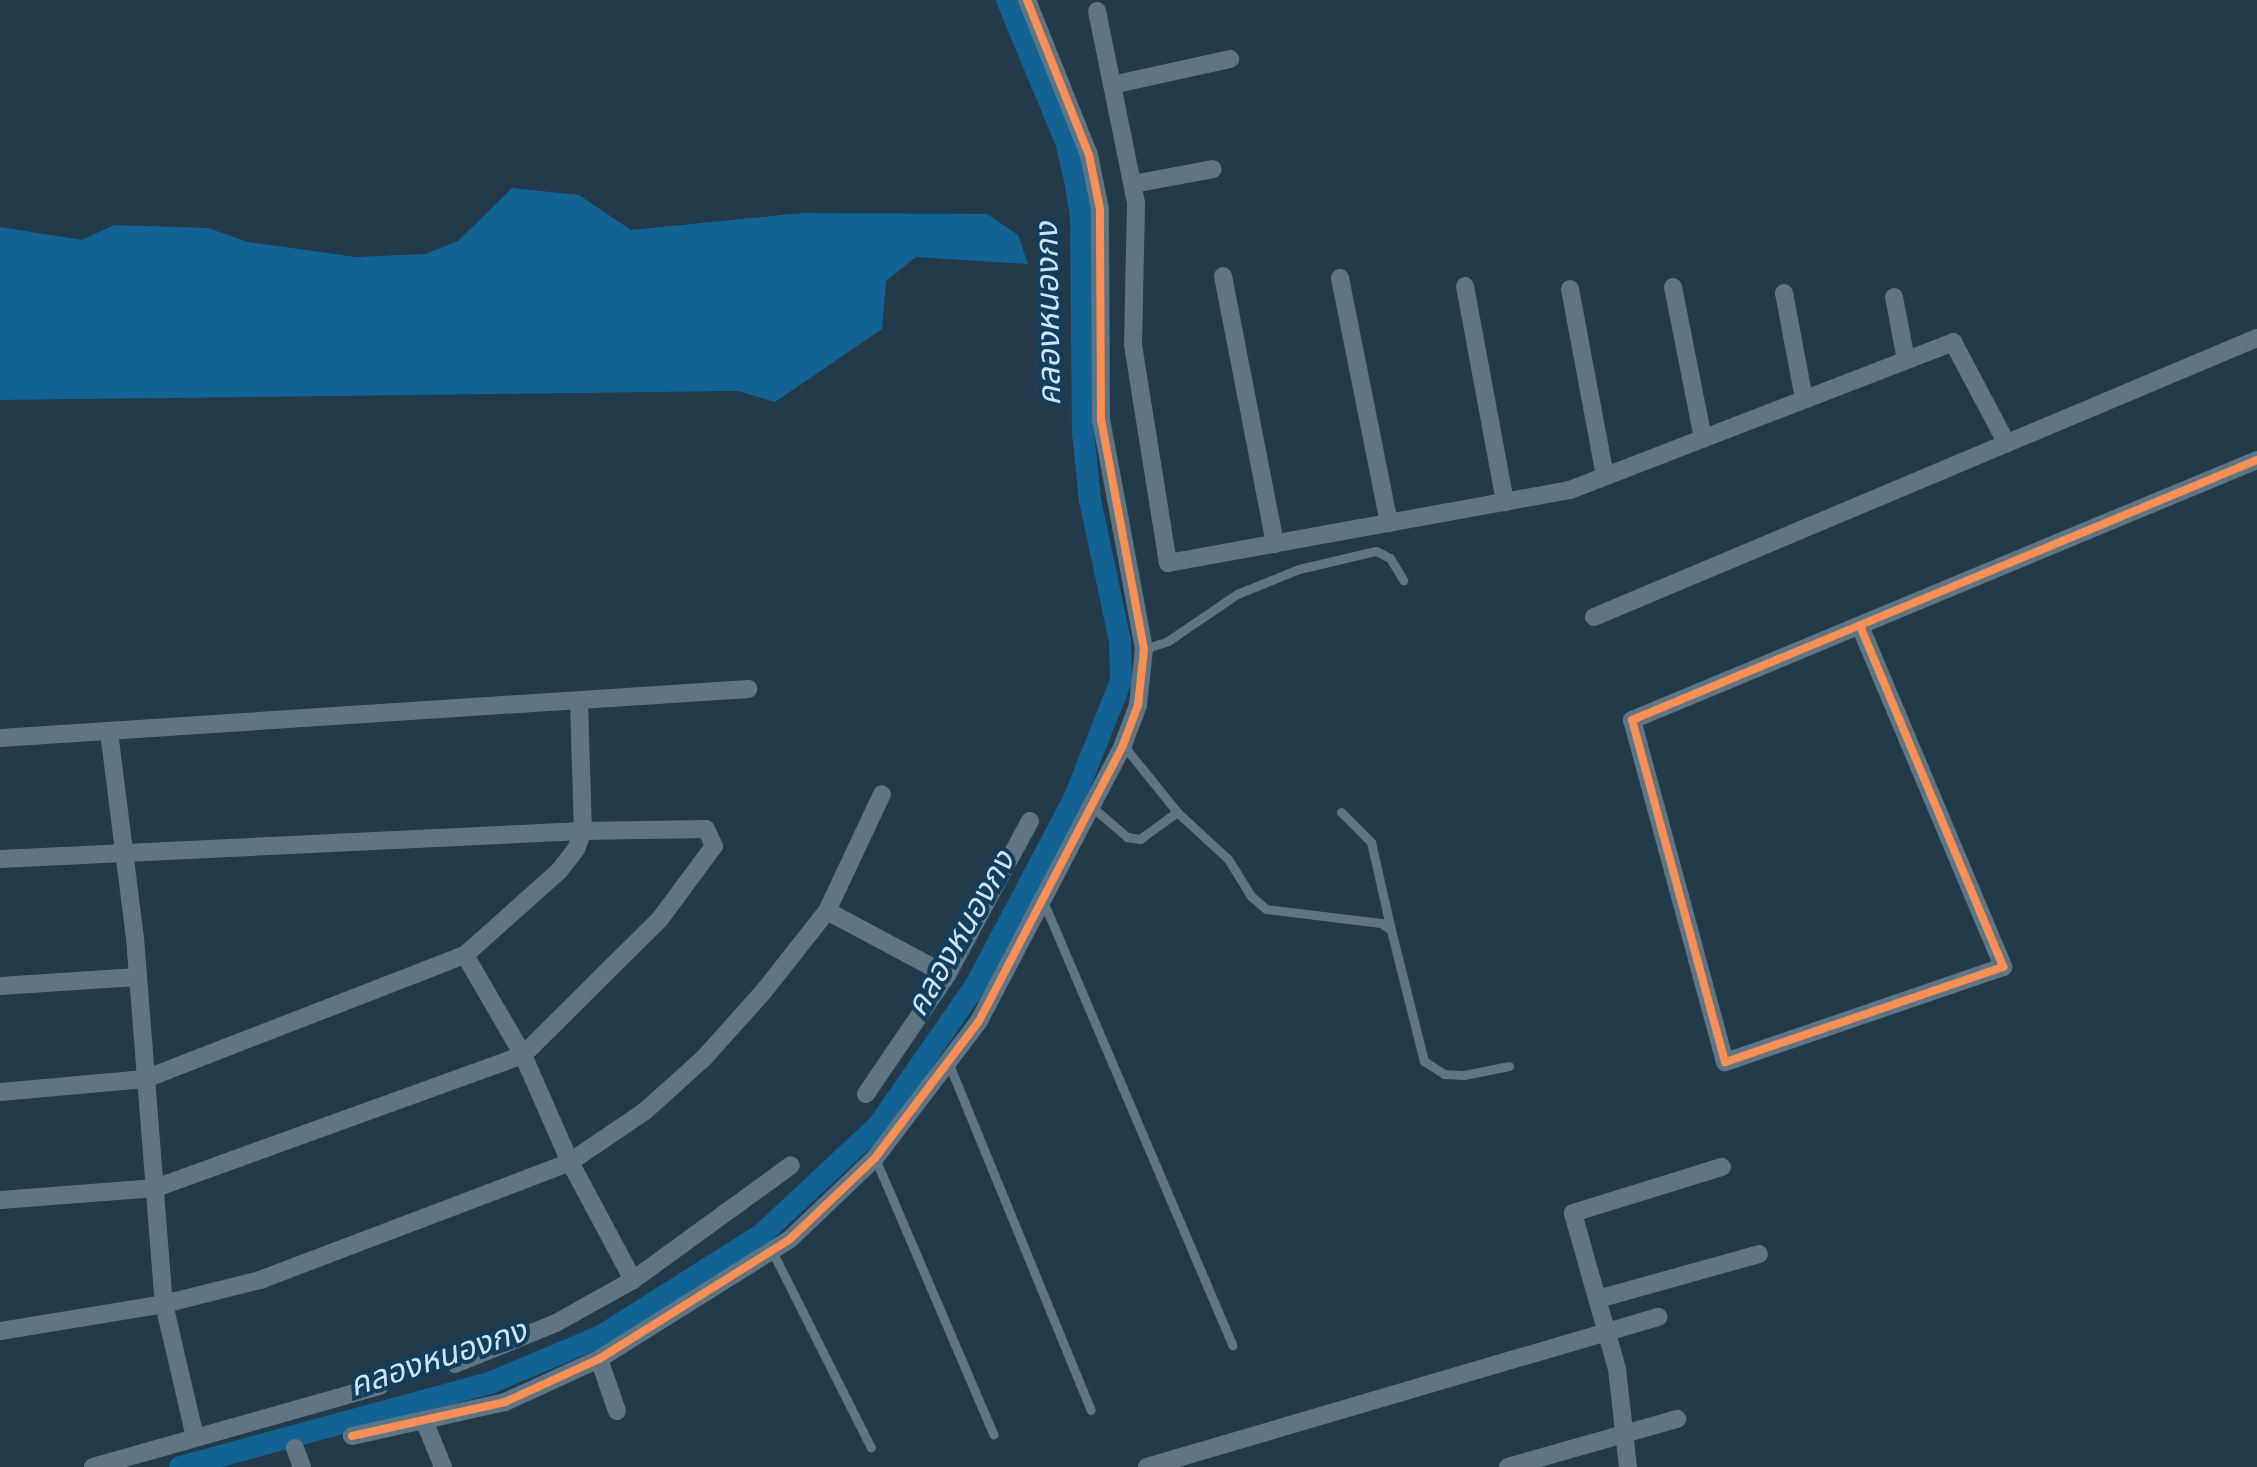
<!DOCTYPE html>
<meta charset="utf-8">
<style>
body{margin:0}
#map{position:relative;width:2257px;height:1467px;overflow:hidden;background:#233a4a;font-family:Signika,"Noto Sans Thai",sans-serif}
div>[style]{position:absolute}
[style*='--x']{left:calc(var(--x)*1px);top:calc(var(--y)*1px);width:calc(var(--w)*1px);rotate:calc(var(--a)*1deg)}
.water>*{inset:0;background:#136294}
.canal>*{height:22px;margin:-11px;padding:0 11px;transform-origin:11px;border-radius:11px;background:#136294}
.lane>*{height:9px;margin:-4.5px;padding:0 4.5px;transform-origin:4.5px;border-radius:4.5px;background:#607584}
.street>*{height:18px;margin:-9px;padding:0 9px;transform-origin:9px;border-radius:9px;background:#607584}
.cycleway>*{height:8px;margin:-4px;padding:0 4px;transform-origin:4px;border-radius:4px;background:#f78f57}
span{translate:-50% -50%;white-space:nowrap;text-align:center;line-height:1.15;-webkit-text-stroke:8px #123d5b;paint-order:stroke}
.water-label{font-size:32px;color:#cee4f6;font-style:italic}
</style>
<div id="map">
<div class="water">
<i style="clip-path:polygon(512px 188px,579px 195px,631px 230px,802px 213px,987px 214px,1018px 235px,1028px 264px,916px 257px,886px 281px,882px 329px,775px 402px,738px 391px,0 400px,0 227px,82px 240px,114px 225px,208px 228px,248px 242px,356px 257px,425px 254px,458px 241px)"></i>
</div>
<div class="canal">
<i style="--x:180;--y:1467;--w:323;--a:-15.2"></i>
<i style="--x:492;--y:1382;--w:118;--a:-22.9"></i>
<i style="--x:601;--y:1336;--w:189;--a:-32.3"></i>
<i style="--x:761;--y:1235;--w:160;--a:-43"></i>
<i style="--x:878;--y:1126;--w:172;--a:-55.2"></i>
<i style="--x:976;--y:985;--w:210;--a:-62.2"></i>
<i style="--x:1074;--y:799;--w:127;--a:-68.3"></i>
<i style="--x:1121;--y:681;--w:40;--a:-91.4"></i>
<i style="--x:1120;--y:641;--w:144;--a:-102"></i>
<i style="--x:1090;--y:500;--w:68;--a:-95.9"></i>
<i style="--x:1083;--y:432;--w:215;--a:-90.5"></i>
<i style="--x:1081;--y:217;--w:37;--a:-99"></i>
<i style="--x:1075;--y:180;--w:37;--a:-103"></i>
<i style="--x:1067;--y:144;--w:156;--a:-112.6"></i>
</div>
<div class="lane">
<i style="--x:1144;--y:649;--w:25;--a:-18"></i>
<i style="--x:1168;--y:641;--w:83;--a:-34.3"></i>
<i style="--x:1237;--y:594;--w:67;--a:-22"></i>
<i style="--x:1299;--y:569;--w:79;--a:-13.2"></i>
<i style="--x:1376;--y:551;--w:16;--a:27"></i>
<i style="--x:1390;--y:558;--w:26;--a:59"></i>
<i style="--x:1123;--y:745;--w:86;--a:51.1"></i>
<i style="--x:1177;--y:812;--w:69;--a:42.7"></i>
<i style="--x:1228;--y:859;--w:44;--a:58.1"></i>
<i style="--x:1251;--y:896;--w:20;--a:41"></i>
<i style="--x:1266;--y:909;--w:116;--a:6.9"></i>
<i style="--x:1381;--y:923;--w:12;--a:35"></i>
<i style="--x:1391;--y:930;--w:135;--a:75.9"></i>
<i style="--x:1424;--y:1061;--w:24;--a:33"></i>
<i style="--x:1444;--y:1074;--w:20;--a:3"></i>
<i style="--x:1464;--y:1075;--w:46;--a:-11.3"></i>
<i style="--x:1091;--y:806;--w:48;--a:40.7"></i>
<i style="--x:1127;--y:837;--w:13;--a:9"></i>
<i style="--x:1140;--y:839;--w:46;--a:-36.1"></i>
<i style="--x:1341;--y:812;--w:42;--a:45"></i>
<i style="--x:1371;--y:842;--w:90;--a:77.2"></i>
<i style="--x:1043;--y:901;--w:483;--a:66.9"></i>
<i style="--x:948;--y:1062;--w:376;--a:67.7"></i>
<i style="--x:875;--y:1158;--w:301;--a:66.8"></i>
<i style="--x:772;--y:1251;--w:220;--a:63.3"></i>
</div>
<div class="street">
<i style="--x:1097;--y:11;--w:196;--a:78.5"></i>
<i style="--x:1136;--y:203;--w:142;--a:91.2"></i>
<i style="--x:1133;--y:345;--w:221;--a:80.9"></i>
<i style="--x:1168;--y:563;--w:409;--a:-10.3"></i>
<i style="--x:1570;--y:490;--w:411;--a:-21.1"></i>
<i style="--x:1953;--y:342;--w:115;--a:62.1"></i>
<i style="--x:1112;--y:85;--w:121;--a:-12.4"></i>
<i style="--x:1133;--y:184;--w:81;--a:-10.6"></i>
<i style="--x:1223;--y:276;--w:273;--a:79"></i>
<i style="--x:1340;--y:278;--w:250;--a:78.7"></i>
<i style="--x:1465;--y:286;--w:220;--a:79.5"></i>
<i style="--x:1673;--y:287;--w:154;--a:78.8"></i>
<i style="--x:1570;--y:289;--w:190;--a:79.4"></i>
<i style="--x:1784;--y:293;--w:108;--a:79.3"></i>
<i style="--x:1894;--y:297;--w:64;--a:79.2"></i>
<i style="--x:1594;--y:617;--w:719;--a:-22.82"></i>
<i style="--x:1860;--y:626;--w:370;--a:67.2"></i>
<i style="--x:2003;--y:967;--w:294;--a:161.1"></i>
<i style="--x:1725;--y:1062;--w:354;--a:-105.2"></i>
<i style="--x:1632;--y:720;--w:677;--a:-22.59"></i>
<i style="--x:109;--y:732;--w:208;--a:82.8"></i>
<i style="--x:135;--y:938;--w:367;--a:85.5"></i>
<i style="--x:164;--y:1304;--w:137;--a:76.9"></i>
<i style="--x:0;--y:738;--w:750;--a:-3.75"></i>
<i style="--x:0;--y:859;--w:584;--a:-2.75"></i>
<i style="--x:583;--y:831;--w:123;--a:-0.9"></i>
<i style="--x:706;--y:829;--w:19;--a:65"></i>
<i style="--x:714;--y:846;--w:91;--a:126.5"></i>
<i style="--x:660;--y:919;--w:193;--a:135.2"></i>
<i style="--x:523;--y:1055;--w:390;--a:160.1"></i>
<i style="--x:156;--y:1188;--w:156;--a:175.6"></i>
<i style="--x:827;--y:911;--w:136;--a:28.1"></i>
<i style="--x:465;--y:955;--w:116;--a:59.9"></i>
<i style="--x:523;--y:1055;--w:117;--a:66.3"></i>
<i style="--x:570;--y:1162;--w:134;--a:61.9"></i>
<i style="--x:0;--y:986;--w:137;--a:-3.8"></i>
<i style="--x:0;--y:1092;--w:146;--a:-5.1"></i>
<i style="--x:145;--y:1079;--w:343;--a:-21.2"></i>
<i style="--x:465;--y:955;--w:126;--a:-41.8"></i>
<i style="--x:559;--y:871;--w:28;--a:-52"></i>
<i style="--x:576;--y:849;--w:19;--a:-69"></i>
<i style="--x:583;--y:831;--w:130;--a:-91.8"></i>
<i style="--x:866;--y:1094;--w:144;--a:-55.8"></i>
<i style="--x:947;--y:975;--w:175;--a:-61.7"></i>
<i style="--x:1598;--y:1299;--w:167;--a:-15.6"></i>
<i style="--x:0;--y:1331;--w:166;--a:-9.3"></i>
<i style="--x:164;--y:1304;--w:99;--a:-14"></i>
<i style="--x:260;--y:1280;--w:332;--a:-20.8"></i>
<i style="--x:570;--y:1162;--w:91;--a:-34.2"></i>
<i style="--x:645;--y:1111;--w:78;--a:-41.9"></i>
<i style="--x:703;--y:1059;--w:91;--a:-48.1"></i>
<i style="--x:764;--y:991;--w:102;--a:-51.8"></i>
<i style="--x:827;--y:911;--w:129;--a:-64.8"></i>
<i style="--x:599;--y:1359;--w:55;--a:70.9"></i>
<i style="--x:455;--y:1364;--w:109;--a:-22.1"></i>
<i style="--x:556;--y:1323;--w:88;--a:-29.2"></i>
<i style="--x:633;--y:1280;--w:195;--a:-36"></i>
<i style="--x:424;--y:1420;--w:51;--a:68"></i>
<i style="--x:352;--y:1436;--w:157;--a:-12.5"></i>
<i style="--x:505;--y:1402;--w:103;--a:-24.6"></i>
<i style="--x:599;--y:1359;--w:226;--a:-32.1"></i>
<i style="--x:790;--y:1239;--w:117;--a:-43.6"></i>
<i style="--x:875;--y:1158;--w:172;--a:-52.8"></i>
<i style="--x:979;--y:1021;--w:311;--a:-62.4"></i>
<i style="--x:1123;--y:745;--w:43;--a:-69.4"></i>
<i style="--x:1138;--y:705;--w:56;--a:-83.9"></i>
<i style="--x:1144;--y:649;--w:233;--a:-100.6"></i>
<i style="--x:1101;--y:420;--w:211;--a:-90.3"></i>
<i style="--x:1100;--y:209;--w:55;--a:-101.5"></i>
<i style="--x:1089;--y:155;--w:167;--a:-111.8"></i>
<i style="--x:295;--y:1448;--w:20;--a:70"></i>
<i style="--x:93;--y:1467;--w:298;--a:-15.8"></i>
<i style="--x:1147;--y:1467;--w:533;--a:-16.36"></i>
<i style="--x:1508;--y:1467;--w:176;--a:-15.9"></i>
<i style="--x:1628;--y:1467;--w:99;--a:-96.4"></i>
<i style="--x:1617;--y:1369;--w:162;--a:-105.8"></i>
<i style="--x:1573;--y:1213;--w:156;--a:-17.2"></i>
</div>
<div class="cycleway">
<i style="--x:1860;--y:626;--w:370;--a:67.2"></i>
<i style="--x:2003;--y:967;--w:294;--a:161.1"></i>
<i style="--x:1725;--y:1062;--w:354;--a:-105.2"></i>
<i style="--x:1632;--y:720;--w:677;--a:-22.59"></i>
<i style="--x:352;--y:1436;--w:157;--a:-12.5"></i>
<i style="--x:505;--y:1402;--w:103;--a:-24.6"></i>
<i style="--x:599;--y:1359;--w:226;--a:-32.1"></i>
<i style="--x:790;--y:1239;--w:117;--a:-43.6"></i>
<i style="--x:875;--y:1158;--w:172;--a:-52.8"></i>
<i style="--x:979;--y:1021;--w:311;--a:-62.4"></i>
<i style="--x:1123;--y:745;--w:43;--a:-69.4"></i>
<i style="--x:1138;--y:705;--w:56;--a:-83.9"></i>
<i style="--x:1144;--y:649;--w:233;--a:-100.6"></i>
<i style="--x:1101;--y:420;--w:211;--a:-90.3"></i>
<i style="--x:1100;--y:209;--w:55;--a:-101.5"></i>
<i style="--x:1089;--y:155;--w:167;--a:-111.8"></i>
</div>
<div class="water-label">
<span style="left:1049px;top:314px;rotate:-91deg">คลองหนองกง</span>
<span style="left:961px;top:934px;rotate:-60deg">คลองหนองกง</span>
<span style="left:438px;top:1359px;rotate:-18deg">คลองหนองกง</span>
</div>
</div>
